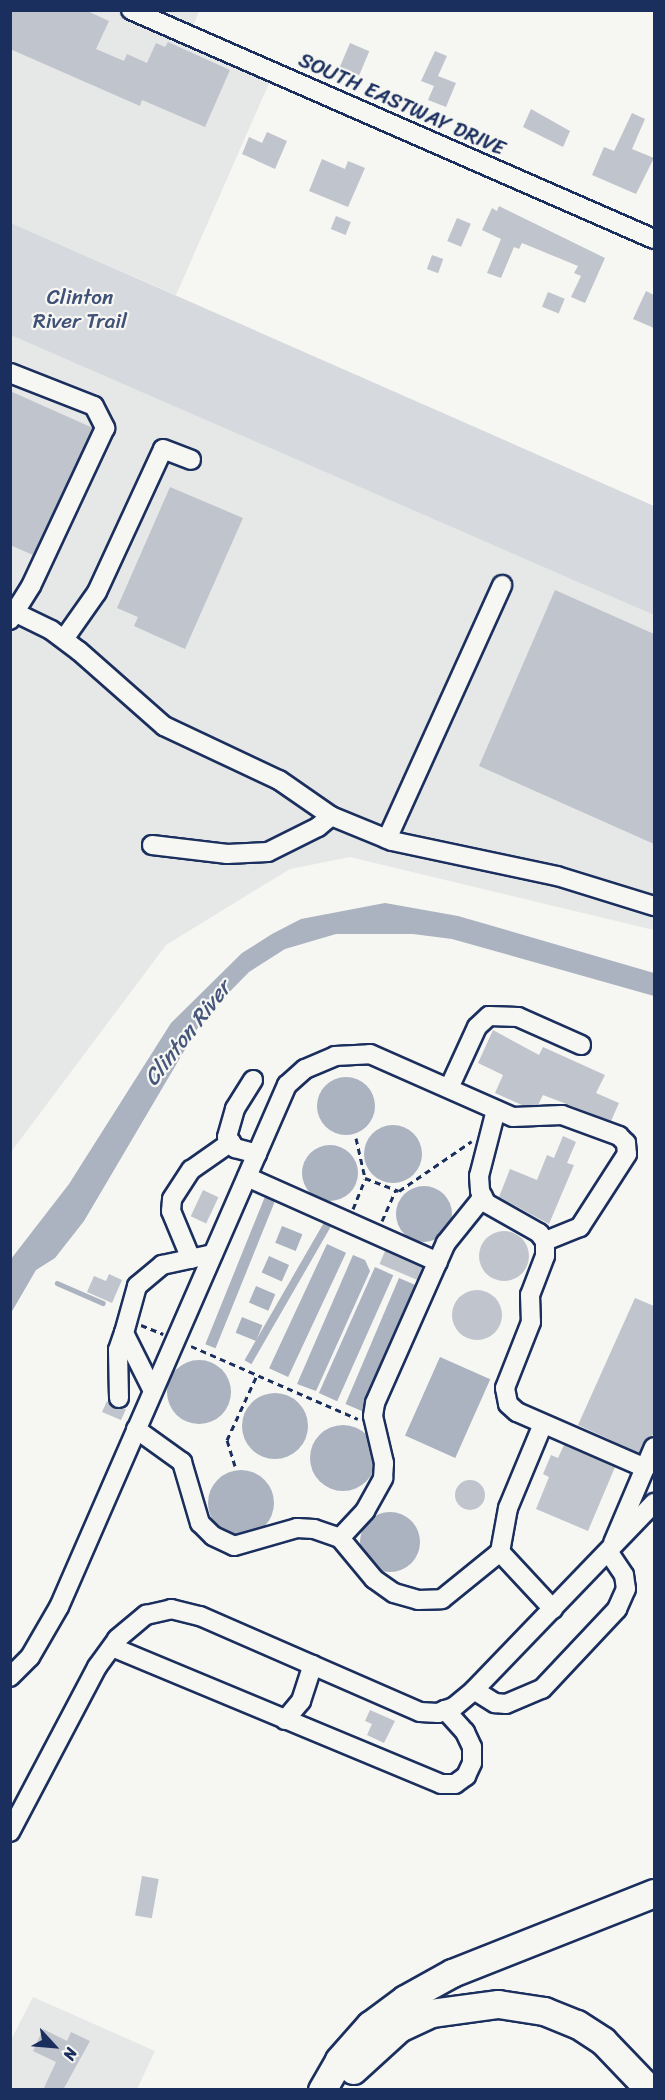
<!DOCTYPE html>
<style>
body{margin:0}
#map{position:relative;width:665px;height:2100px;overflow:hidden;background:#f6f6f2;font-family:Sriracha,sans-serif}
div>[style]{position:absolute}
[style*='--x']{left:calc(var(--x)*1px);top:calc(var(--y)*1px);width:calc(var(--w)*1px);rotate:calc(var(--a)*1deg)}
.built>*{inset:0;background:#e6e7e7}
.green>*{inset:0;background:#d6d9dd}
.water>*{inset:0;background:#abb2c0;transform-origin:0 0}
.round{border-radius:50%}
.stream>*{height:4.5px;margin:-2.25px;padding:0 2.25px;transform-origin:2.25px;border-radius:2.25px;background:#abb2c0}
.building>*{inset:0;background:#c0c4cd;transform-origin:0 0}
.path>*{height:3px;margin-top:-1.5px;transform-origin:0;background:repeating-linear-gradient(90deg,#1b2f5e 0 6px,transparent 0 10.5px)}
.roads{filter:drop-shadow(2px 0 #1b2f5e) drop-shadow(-2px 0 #1b2f5e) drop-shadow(0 2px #1b2f5e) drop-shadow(0 -2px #1b2f5e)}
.minor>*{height:18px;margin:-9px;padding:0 9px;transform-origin:9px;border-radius:9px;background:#f6f6f2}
.highway>*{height:27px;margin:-13.5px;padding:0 13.5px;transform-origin:13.5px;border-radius:13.5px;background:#f6f6f2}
span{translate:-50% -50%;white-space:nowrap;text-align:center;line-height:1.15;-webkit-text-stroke:4.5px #f6f6f2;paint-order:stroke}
.street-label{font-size:21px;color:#1b2f5e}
.park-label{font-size:21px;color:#405177}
.water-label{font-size:22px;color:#46567b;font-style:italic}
.frame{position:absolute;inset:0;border:12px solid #1b2f5e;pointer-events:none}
.north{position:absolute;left:24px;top:2016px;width:60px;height:60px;-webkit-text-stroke:4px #f6f6f2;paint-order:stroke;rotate:116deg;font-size:16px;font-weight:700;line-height:24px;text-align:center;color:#1b2f5e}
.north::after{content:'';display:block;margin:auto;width:21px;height:27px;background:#1b2f5e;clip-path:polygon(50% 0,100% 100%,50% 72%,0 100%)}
</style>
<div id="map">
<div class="built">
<i style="clip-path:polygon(11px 11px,199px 11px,186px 44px,270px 81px,176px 295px,11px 223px)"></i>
<i style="clip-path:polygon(10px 328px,654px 615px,654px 930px,350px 857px,290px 869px,166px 945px,11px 1152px)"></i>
<i style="clip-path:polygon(33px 1997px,155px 2051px,137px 2089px,11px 2089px,10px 2042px)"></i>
</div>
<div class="green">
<i style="clip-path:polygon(11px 223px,654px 506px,654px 615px,11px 335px)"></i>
</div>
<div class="water">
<i style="clip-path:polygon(385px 903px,458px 916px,654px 973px,654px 996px,452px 939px,413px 934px,336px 934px,285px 949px,249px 972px,203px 1019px,84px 1221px,55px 1258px,36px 1270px,11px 1313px,11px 1259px,69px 1184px,171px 1023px,242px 953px,272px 934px,301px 919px)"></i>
<i class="round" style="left:317px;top:1077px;width:58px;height:58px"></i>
<i class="round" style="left:364px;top:1125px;width:58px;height:58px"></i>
<i class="round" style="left:302px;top:1145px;width:56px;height:56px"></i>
<i class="round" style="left:396px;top:1186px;width:56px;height:56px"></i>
<i style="left:266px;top:1194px;width:11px;height:162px;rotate:22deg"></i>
<i style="left:326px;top:1219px;width:8px;height:163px;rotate:30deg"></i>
<i style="left:282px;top:1226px;width:22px;height:18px;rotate:22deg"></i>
<i style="left:327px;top:1244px;width:21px;height:137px;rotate:25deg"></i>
<i style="clip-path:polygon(353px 1255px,365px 1260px,370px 1271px,316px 1391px,297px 1384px)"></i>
<i style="left:269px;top:1256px;width:22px;height:18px;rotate:24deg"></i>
<i style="left:375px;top:1267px;width:20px;height:138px;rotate:24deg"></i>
<i style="left:399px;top:1278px;width:21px;height:137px;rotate:23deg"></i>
<i style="left:256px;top:1286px;width:21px;height:18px;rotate:23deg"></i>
<i style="left:242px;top:1317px;width:22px;height:17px;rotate:22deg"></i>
<i style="left:440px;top:1357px;width:55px;height:86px;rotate:24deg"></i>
<i class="round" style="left:167px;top:1360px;width:64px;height:64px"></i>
<i class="round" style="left:242px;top:1393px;width:66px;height:66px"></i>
<i class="round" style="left:310px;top:1425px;width:66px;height:66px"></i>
<i class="round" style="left:208px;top:1470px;width:66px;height:66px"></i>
<i class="round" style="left:360px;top:1512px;width:60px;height:60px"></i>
</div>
<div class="stream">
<i style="--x:57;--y:1283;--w:50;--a:23.5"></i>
</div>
<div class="building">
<i style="clip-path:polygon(10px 10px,85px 10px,109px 21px,96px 49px,124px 61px,127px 54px,147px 63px,156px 43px,165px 47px,168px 42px,230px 70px,205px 127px,142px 100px,140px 106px,10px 49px)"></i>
<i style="left:350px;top:43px;width:21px;height:26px;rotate:23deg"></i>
<i style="clip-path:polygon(435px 51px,447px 56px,438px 76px,456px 83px,446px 107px,428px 100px,434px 86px,421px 81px)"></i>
<i style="clip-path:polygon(531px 109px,570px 131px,563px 147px,523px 127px)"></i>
<i style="clip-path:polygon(632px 113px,645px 119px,632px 149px,654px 158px,636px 194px,592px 175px,604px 147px,614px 151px)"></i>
<i style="clip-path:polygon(267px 132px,287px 141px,275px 169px,242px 154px,249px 137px,262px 143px)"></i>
<i style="clip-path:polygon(322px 159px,345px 169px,348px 161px,365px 168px,348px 207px,309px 191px)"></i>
<i style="clip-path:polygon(499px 206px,605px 258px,585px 303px,571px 297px,581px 276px,574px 273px,578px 266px,527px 245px,522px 243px,519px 249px,514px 247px,501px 278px,487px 273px,501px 239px,482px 230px,492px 208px,497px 211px)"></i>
<i style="left:336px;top:216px;width:16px;height:14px;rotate:22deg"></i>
<i style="left:457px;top:218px;width:15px;height:25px;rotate:23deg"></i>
<i style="left:432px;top:255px;width:12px;height:15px;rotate:20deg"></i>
<i style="clip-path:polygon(646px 291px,654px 295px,654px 328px,633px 319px)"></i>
<i style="left:548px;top:292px;width:18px;height:16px;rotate:22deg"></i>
<i style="clip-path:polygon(10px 391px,93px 428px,33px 555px,10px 545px)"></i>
<i style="clip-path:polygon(170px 487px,243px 518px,185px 649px,134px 626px,138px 617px,117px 608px)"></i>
<i style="clip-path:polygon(555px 590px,654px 634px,654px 844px,479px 766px)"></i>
<i style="clip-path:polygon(493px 1030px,539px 1055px,543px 1047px,605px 1075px,596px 1093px,619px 1103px,611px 1121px,543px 1095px,538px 1105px,522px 1105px,495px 1093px,503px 1075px,478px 1063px)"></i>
<i style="clip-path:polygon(563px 1136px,576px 1142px,567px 1163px,574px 1165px,549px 1224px,499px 1197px,510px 1169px,537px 1180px,547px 1155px,554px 1158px)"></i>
<i style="left:203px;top:1190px;width:17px;height:29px;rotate:25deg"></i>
<i class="round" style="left:479px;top:1231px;width:50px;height:50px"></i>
<i style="left:385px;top:1251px;width:41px;height:14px;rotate:23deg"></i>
<i style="clip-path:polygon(109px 1274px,122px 1280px,112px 1303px,87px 1292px,94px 1276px,106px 1281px)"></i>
<i class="round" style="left:452px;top:1290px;width:50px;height:50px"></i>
<i style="clip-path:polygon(635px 1298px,654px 1306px,654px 1433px,639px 1453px,578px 1425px)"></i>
<i style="clip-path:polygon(107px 1401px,114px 1408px,126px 1409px,121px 1420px,102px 1412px)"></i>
<i style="clip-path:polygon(564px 1445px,615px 1467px,588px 1531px,536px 1509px,549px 1477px,543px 1474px,551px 1455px,558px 1458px)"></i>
<i class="round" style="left:455px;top:1480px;width:30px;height:30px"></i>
<i style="clip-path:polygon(370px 1710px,395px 1721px,384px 1743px,367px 1735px,372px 1724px,365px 1721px)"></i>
<i style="left:142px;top:1876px;width:17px;height:40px;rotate:10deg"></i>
<i style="clip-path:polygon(43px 2029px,67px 2041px,71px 2032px,90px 2041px,63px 2090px,43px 2090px,56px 2062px,33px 2051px)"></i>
</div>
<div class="path">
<i style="--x:356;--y:1138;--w:41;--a:77.3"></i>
<i style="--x:365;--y:1178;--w:36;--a:21"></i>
<i style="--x:399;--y:1191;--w:88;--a:-34.4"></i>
<i style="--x:353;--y:1209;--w:32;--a:-68"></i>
<i style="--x:382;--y:1221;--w:34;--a:-66"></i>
<i style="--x:141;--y:1325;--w:24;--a:22"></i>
<i style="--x:191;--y:1346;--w:182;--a:23.6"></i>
<i style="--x:235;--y:1466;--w:27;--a:-107"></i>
<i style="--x:227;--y:1440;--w:72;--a:-65.2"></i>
</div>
<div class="roads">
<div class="minor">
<i style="--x:131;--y:10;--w:571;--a:23.65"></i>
<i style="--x:10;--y:373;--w:90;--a:21.4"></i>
<i style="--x:94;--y:406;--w:25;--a:63"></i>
<i style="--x:105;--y:428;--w:174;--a:115.1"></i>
<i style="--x:31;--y:586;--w:40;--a:122"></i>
<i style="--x:10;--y:610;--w:46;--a:26"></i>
<i style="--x:51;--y:630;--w:35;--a:37"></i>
<i style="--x:79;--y:651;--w:113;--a:41.4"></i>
<i style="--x:164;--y:726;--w:127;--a:25.2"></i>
<i style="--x:279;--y:780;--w:63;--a:34.7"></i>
<i style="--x:331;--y:816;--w:66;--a:22.3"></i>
<i style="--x:392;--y:841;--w:169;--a:12"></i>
<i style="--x:557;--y:876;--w:102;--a:17.2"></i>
<i style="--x:64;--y:639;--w:57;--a:-54.9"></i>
<i style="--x:97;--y:592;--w:157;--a:-65.2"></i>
<i style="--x:163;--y:449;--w:30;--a:21"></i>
<i style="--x:387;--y:839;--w:279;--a:-65.6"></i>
<i style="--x:152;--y:845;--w:76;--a:6.8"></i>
<i style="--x:227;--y:854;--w:41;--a:-2.8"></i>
<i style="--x:268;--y:852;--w:56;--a:-26.6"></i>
<i style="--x:318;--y:827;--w:17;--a:-40"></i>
<i style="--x:253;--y:1080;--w:34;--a:122"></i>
<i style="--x:235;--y:1109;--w:29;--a:106"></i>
<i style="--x:227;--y:1137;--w:14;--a:54"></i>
<i style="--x:235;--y:1148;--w:23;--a:15"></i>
<i style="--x:449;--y:1088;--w:67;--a:-65.3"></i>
<i style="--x:477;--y:1027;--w:16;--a:-43"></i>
<i style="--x:489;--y:1016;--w:29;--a:2"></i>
<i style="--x:518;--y:1017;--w:69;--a:24"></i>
<i style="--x:496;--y:1110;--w:68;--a:104.4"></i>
<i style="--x:479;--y:1176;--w:15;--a:86"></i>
<i style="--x:480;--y:1191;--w:13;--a:63"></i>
<i style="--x:486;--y:1203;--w:61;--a:29.5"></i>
<i style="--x:539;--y:1233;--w:10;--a:53"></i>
<i style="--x:545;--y:1241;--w:15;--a:90"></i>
<i style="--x:545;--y:1256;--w:42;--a:111"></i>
<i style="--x:530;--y:1295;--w:27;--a:88"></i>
<i style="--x:531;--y:1322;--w:71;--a:111.5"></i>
<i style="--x:505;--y:1388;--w:16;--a:79"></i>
<i style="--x:508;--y:1404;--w:12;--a:42"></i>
<i style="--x:517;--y:1412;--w:140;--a:23.6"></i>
<i style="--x:247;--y:1177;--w:209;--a:24"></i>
<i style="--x:191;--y:1259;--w:52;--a:-112.6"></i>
<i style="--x:171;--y:1211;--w:12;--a:-85"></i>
<i style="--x:172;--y:1199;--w:35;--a:-57"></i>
<i style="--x:191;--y:1170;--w:49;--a:-35"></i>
<i style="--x:153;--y:1391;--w:65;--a:-116.6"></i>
<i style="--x:124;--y:1333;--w:49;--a:-74.5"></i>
<i style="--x:137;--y:1286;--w:33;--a:-40"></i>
<i style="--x:162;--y:1265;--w:52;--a:-12.2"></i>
<i style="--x:119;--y:1398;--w:48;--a:-91.2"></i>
<i style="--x:118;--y:1350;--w:18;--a:-71"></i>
<i style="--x:543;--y:1424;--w:91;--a:112.6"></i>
<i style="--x:508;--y:1508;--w:45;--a:100.3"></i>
<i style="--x:500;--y:1552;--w:78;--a:47.1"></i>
<i style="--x:136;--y:1429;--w:57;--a:35.7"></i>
<i style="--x:182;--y:1462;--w:64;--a:73.6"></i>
<i style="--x:200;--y:1523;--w:18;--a:45"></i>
<i style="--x:213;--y:1536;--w:23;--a:25"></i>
<i style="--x:234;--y:1546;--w:66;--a:-15.9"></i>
<i style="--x:297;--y:1528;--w:17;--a:3"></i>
<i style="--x:314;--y:1529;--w:28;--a:19"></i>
<i style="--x:340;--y:1538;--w:53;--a:50.3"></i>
<i style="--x:374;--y:1579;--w:24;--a:35"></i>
<i style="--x:394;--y:1593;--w:25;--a:16"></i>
<i style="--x:418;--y:1600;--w:24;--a:-2"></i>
<i style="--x:442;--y:1599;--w:75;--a:-39"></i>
<i style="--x:340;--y:1538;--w:37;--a:-47"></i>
<i style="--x:365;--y:1511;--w:38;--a:-61"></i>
<i style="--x:383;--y:1478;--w:15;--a:-86"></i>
<i style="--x:384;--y:1463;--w:48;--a:-103.2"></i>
<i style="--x:373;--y:1416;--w:13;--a:-81"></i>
<i style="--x:375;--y:1403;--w:175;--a:-66.1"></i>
<i style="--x:446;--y:1243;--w:59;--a:-51.2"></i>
<i style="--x:613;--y:1543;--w:104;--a:-66.9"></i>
<i style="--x:112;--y:1647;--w:356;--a:22.6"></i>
<i style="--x:441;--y:1784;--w:14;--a:0"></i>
<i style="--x:455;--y:1784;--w:14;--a:-36"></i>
<i style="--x:466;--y:1776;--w:14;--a:-65"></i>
<i style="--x:472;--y:1763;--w:16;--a:-90"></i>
<i style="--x:472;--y:1747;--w:17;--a:-115"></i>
<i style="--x:465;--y:1732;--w:30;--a:-132"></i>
<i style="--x:10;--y:1677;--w:28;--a:-45"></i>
<i style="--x:30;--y:1657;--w:58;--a:-59.9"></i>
<i style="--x:59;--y:1607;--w:570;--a:-66.41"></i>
<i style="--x:287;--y:1085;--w:24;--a:-42"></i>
<i style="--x:305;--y:1069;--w:33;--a:-23"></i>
<i style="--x:335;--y:1056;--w:35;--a:-3"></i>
<i style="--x:370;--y:1054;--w:156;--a:23.8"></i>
<i style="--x:513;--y:1117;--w:49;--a:-2.3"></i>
<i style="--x:562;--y:1115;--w:61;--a:20.2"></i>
<i style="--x:619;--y:1136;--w:10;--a:45"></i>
<i style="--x:626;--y:1143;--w:11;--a:85"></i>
<i style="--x:627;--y:1154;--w:87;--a:122.8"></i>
<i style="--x:580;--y:1227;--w:38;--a:158"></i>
<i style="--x:474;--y:1690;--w:25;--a:32"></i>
<i style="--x:495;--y:1703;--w:11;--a:5"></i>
<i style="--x:506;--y:1704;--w:39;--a:-23"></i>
<i style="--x:542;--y:1689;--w:110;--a:-46.8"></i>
<i style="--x:617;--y:1609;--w:22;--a:-66"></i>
<i style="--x:626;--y:1589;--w:14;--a:-98"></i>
<i style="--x:624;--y:1575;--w:27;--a:-124"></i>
<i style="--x:285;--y:1720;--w:25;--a:-50"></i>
<i style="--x:301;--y:1701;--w:38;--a:-72"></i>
<i style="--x:10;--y:1832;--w:187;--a:-62.2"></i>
<i style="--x:97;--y:1667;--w:34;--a:-54"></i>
<i style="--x:117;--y:1639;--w:38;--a:-40"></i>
<i style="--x:146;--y:1615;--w:26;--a:-13"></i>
<i style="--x:171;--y:1609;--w:30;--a:14"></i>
<i style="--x:200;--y:1616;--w:240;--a:23.6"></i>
<i style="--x:420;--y:1712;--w:18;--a:3"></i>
<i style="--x:438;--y:1713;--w:17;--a:-21"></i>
<i style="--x:454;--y:1707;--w:26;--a:-40"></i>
<i style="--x:474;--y:1690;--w:260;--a:-46.1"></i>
</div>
<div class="highway">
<i style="--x:353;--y:2070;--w:62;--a:-42.4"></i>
<i style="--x:399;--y:2028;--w:35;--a:-25"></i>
<i style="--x:431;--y:2013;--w:68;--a:-7.7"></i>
<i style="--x:498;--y:2004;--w:47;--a:8.7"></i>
<i style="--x:544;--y:2011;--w:35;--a:22"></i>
<i style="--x:577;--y:2024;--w:31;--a:33"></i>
<i style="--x:603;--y:2041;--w:68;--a:46.2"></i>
<i style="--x:322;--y:2090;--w:34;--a:-60"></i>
<i style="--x:339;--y:2060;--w:47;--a:-48.5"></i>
<i style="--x:370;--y:2025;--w:44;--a:-36.6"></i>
<i style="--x:405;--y:1999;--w:54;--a:-29"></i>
<i style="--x:452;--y:1973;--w:217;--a:-21.6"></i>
</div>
</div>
<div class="street-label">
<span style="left:402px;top:104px;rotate:24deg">SOUTH EASTWAY DRIVE</span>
</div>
<div class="park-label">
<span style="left:80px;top:309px">Clinton<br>River Trail</span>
</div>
<div class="water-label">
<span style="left:187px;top:1033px;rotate:-52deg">Clinton River</span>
</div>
<div class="frame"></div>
<div class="north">N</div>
</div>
